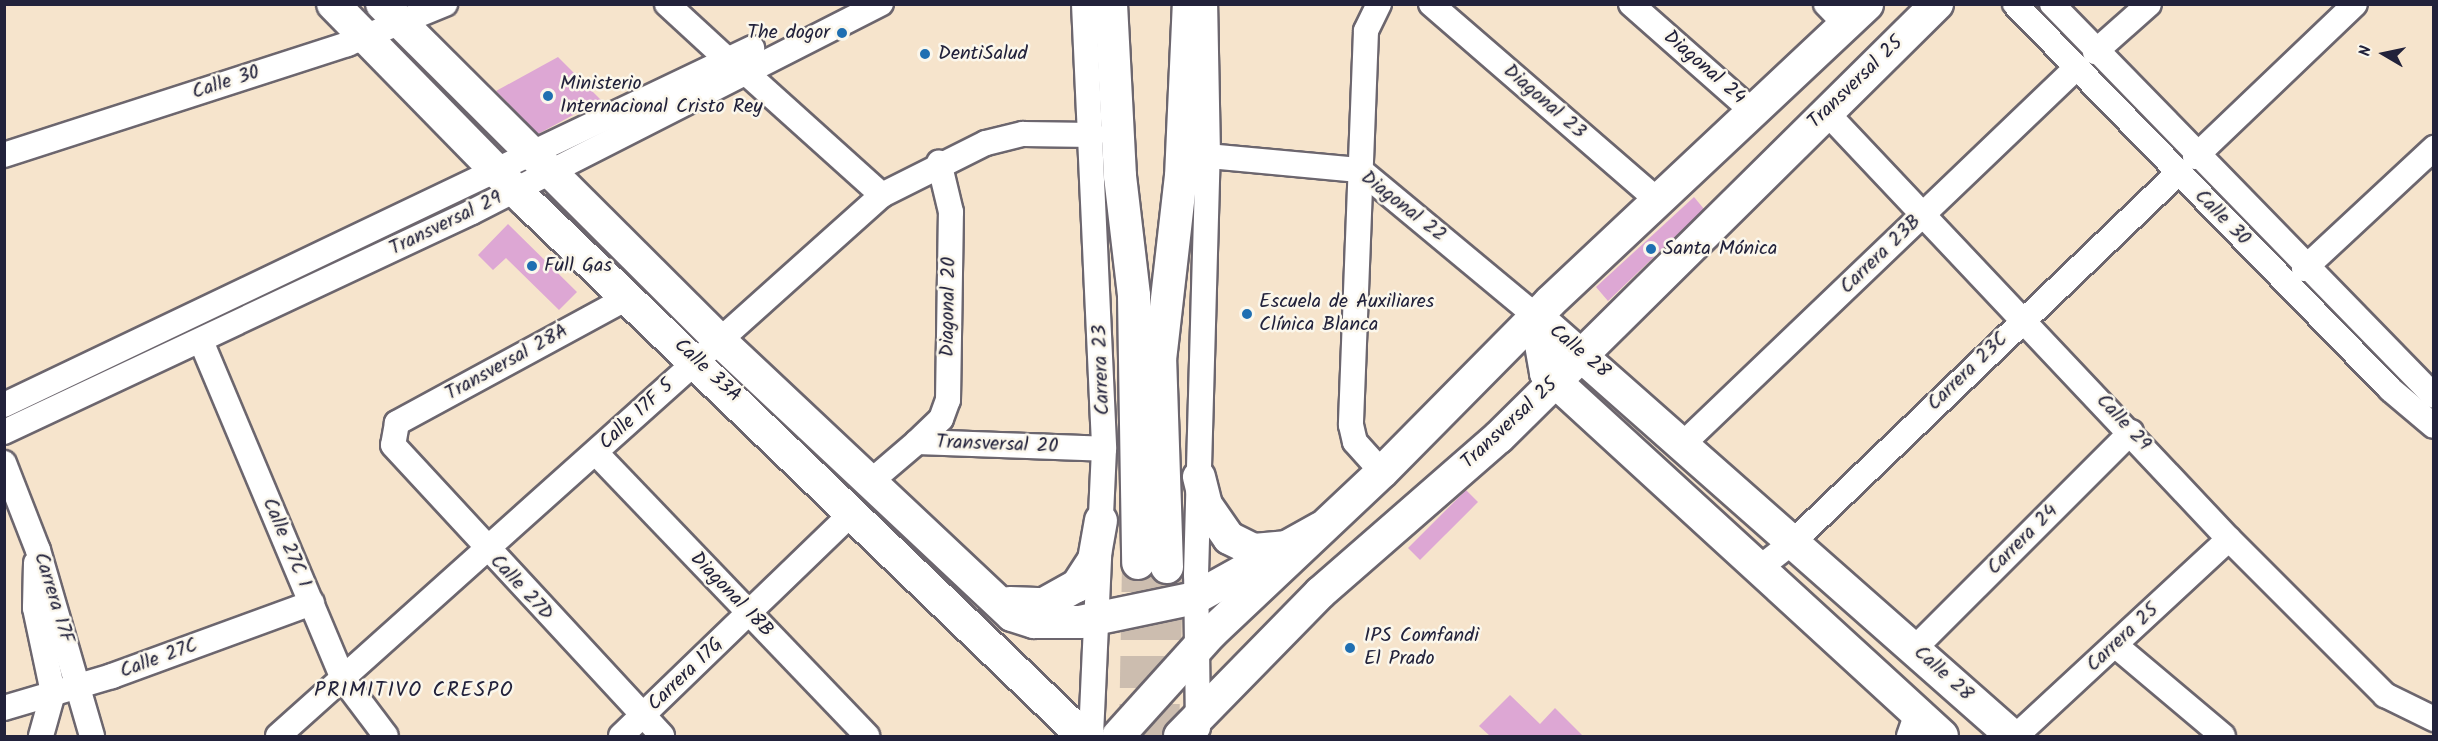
<!DOCTYPE html>
<meta charset="utf-8">
<style>
body{margin:0}
#map{position:relative;width:2438px;height:741px;overflow:hidden;background:#f6e4cc;font-family:Kalam,sans-serif}
div>[style]{position:absolute}
[style*='--x']{left:calc(var(--x)*1px);top:calc(var(--y)*1px);width:calc(var(--w)*1px);rotate:calc(var(--a)*1deg)}
.building>*{inset:0;background:#dda7d4;transform-origin:0 0}
.major-tunnel>*{height:32px;margin-top:-16px;transform-origin:0;background:repeating-linear-gradient(90deg,#ccbdaf 0 32px,transparent 0 48px)}
.roads{filter:drop-shadow(2px 0 #6c666e) drop-shadow(-2px 0 #6c666e) drop-shadow(0 2px #6c666e) drop-shadow(0 -2px #6c666e)}
.minor>*{height:24px;margin:-12px;padding:0 12px;transform-origin:12px;border-radius:12px;background:#fff}
.major>*{height:32px;margin:-16px;padding:0 16px;transform-origin:16px;border-radius:16px;background:#fff}
.dots>*{width:16px;height:16px;translate:-50% -50%;box-sizing:border-box;border:3px solid #fbf7ec;border-radius:50%}
span{translate:-50% -50%;white-space:nowrap;text-align:center;line-height:1.15;-webkit-text-stroke:5px #fbf7ec;paint-order:stroke}
.poi-label{font-size:20px;color:#22223b}
.right{translate:-100% -50%;text-align:right}
.left{translate:0 -50%;text-align:left}
.street-label{font-size:20px;color:#22223b}
.neighbourhood-label{font-size:21px;color:#22223b;letter-spacing:1.5px}
.frame{position:absolute;inset:0;border:6px solid #22223b;pointer-events:none}
.north{position:absolute;left:2354px;top:24px;width:60px;height:60px;-webkit-text-stroke:4px #fbf7ec;paint-order:stroke;rotate:279deg;font-size:16px;font-weight:700;line-height:24px;text-align:center;color:#22223b}
.north::after{content:'';display:block;margin:auto;width:21px;height:27px;background:#22223b;clip-path:polygon(50% 0,100% 100%,50% 72%,0 100%)}
</style>
<div id="map">
<div class="building">
<i style="clip-path:polygon(558px 57px,601px 100px,538px 134px,496px 91px)"></i>
<i style="clip-path:polygon(1694px 197px,1704px 209px,1608px 301px,1596px 287px)"></i>
<i style="clip-path:polygon(508px 224px,577px 292px,559px 310px,506px 258px,493px 270px,478px 255px)"></i>
<i style="left:1466px;top:490px;width:17px;height:82px;rotate:45deg"></i>
<i style="clip-path:polygon(1510px 695px,1540px 724px,1555px 708px,1583px 736px,1490px 736px,1479px 726px)"></i>
</div>
<div class="major-tunnel">
<i style="--x:1135;--y:736;--w:173;--a:-89"></i>
<i style="--x:1163;--y:736;--w:169;--a:-88.6"></i>
</div>
<div class="roads">
<div class="minor">
<i style="--x:667;--y:4;--w:83;--a:42.6"></i>
<i style="--x:1084;--y:4;--w:445;--a:87.4"></i>
<i style="--x:1104;--y:449;--w:287;--a:92.6"></i>
<i style="--x:1379;--y:4;--w:30;--a:116"></i>
<i style="--x:1366;--y:31;--w:394;--a:92.2"></i>
<i style="--x:1351;--y:425;--w:17;--a:77"></i>
<i style="--x:1355;--y:442;--w:40;--a:48"></i>
<i style="--x:1431;--y:4;--w:298;--a:40.9"></i>
<i style="--x:1631;--y:4;--w:159;--a:41.4"></i>
<i style="--x:1826;--y:4;--w:29;--a:46"></i>
<i style="--x:2015;--y:4;--w:537;--a:45.75"></i>
<i style="--x:2390;--y:389;--w:57;--a:40.1"></i>
<i style="--x:2052;--y:4;--w:547;--a:45.74"></i>
<i style="--x:2095;--y:52;--w:72;--a:-41.6"></i>
<i style="--x:743;--y:70;--w:187;--a:42"></i>
<i style="--x:1826;--y:112;--w:587;--a:46.66"></i>
<i style="--x:2229;--y:539;--w:221;--a:45"></i>
<i style="--x:2385;--y:695;--w:55;--a:26.1"></i>
<i style="--x:4;--y:155;--w:361;--a:-17.9"></i>
<i style="--x:347;--y:44;--w:106;--a:-22.2"></i>
<i style="--x:1208;--y:156;--w:153;--a:5.3"></i>
<i style="--x:1360;--y:170;--w:229;--a:39.7"></i>
<i style="--x:2195;--y:157;--w:221;--a:-43.7"></i>
<i style="--x:2304;--y:269;--w:178;--a:-42.9"></i>
<i style="--x:627;--y:298;--w:262;--a:151.5"></i>
<i style="--x:397;--y:423;--w:22;--a:100"></i>
<i style="--x:393;--y:445;--w:396;--a:47.2"></i>
<i style="--x:201;--y:341;--w:367;--a:67.2"></i>
<i style="--x:343;--y:679;--w:71;--a:53"></i>
<i style="--x:4;--y:405;--w:829;--a:-25.51"></i>
<i style="--x:4;--y:432;--w:517;--a:-25.18"></i>
<i style="--x:472;--y:212;--w:459;--a:-27"></i>
<i style="--x:917;--y:442;--w:33;--a:-44"></i>
<i style="--x:941;--y:419;--w:20;--a:-70"></i>
<i style="--x:948;--y:400;--w:188;--a:-89.1"></i>
<i style="--x:951;--y:212;--w:51;--a:-103.5"></i>
<i style="--x:1684;--y:443;--w:544;--a:-43.73"></i>
<i style="--x:596;--y:453;--w:392;--a:46.2"></i>
<i style="--x:4;--y:463;--w:93;--a:68.7"></i>
<i style="--x:38;--y:550;--w:194;--a:73.8"></i>
<i style="--x:869;--y:483;--w:63;--a:-40.5"></i>
<i style="--x:917;--y:442;--w:187;--a:2.1"></i>
<i style="--x:36;--y:563;--w:45;--a:91.3"></i>
<i style="--x:35;--y:608;--w:87;--a:78"></i>
<i style="--x:53;--y:693;--w:45;--a:105.6"></i>
<i style="--x:1757;--y:570;--w:47;--a:-38.1"></i>
<i style="--x:1794;--y:541;--w:532;--a:-43.78"></i>
<i style="--x:2115;--y:645;--w:141;--a:40.1"></i>
<i style="--x:1914;--y:649;--w:307;--a:-45"></i>
<i style="--x:4;--y:708;--w:113;--a:-16.5"></i>
<i style="--x:112;--y:676;--w:213;--a:-20.1"></i>
<i style="--x:1198;--y:728;--w:153;--a:-90.7"></i>
<i style="--x:1196;--y:575;--w:419;--a:-88.4"></i>
<i style="--x:1208;--y:156;--w:152;--a:-91.1"></i>
<i style="--x:278;--y:736;--w:811;--a:-41.85"></i>
<i style="--x:882;--y:195;--w:116;--a:-26.6"></i>
<i style="--x:986;--y:143;--w:38;--a:-14"></i>
<i style="--x:1023;--y:134;--w:70;--a:0.8"></i>
<i style="--x:621;--y:736;--w:322;--a:-44"></i>
<i style="--x:1909;--y:736;--w:24;--a:-71"></i>
<i style="--x:2016;--y:736;--w:290;--a:-42.8"></i>
</div>
<div class="major">
<i style="--x:333;--y:4;--w:272;--a:45.6"></i>
<i style="--x:523;--y:198;--w:777;--a:43.85"></i>
<i style="--x:382;--y:4;--w:474;--a:44.9"></i>
<i style="--x:718;--y:339;--w:403;--a:43.2"></i>
<i style="--x:1012;--y:615;--w:23;--a:18"></i>
<i style="--x:1034;--y:622;--w:46;--a:0"></i>
<i style="--x:1080;--y:622;--w:117;--a:-11.8"></i>
<i style="--x:1195;--y:598;--w:144;--a:-29.1"></i>
<i style="--x:1111;--y:4;--w:172;--a:87"></i>
<i style="--x:1120;--y:176;--w:121;--a:83.3"></i>
<i style="--x:1134;--y:296;--w:267;--a:89.1"></i>
<i style="--x:1536;--y:316;--w:635;--a:41.42"></i>
<i style="--x:1536;--y:316;--w:58;--a:80"></i>
<i style="--x:1546;--y:373;--w:537;--a:42.51"></i>
<i style="--x:1199;--y:477;--w:29;--a:76"></i>
<i style="--x:1206;--y:505;--w:40;--a:55.1"></i>
<i style="--x:1229;--y:538;--w:28;--a:26"></i>
<i style="--x:1254;--y:550;--w:34;--a:-5"></i>
<i style="--x:1167;--y:567;--w:207;--a:-91.9"></i>
<i style="--x:1160;--y:360;--w:184;--a:-83.5"></i>
<i style="--x:1181;--y:177;--w:173;--a:-87.4"></i>
<i style="--x:1010;--y:603;--w:34;--a:2"></i>
<i style="--x:1044;--y:604;--w:38;--a:-29"></i>
<i style="--x:1077;--y:586;--w:31;--a:-57"></i>
<i style="--x:1094;--y:560;--w:40;--a:-80"></i>
<i style="--x:1118;--y:736;--w:139;--a:-47.9"></i>
<i style="--x:1211;--y:633;--w:235;--a:-43.3"></i>
<i style="--x:1382;--y:472;--w:239;--a:-45.3"></i>
<i style="--x:1550;--y:302;--w:435;--a:-43.2"></i>
<i style="--x:1180;--y:736;--w:200;--a:-45.6"></i>
<i style="--x:1320;--y:593;--w:237;--a:-41.1"></i>
<i style="--x:1499;--y:437;--w:616;--a:-44.67"></i>
</div>
</div>
<div class="dots">
<i style="left:842px;top:33px;background:#1f6fb2"></i>
<i style="left:925px;top:54px;background:#1f6fb2"></i>
<i style="left:548px;top:96px;background:#1f6fb2"></i>
<i style="left:1651px;top:249px;background:#1f6fb2"></i>
<i style="left:532px;top:266px;background:#1f6fb2"></i>
<i style="left:1247px;top:314px;background:#1f6fb2"></i>
<i style="left:1350px;top:648px;background:#1f6fb2"></i>
</div>
<div class="poi-label">
<span class="right" style="left:830px;top:33px">The dogor</span>
<span class="left" style="left:938px;top:54px">DentiSalud</span>
<span class="left" style="left:560px;top:96px">Ministerio<br>Internacional Cristo Rey</span>
<span class="left" style="left:1663px;top:249px">Santa Mónica</span>
<span class="left" style="left:544px;top:266px">Full Gas</span>
<span class="left" style="left:1259px;top:314px">Escuela de Auxiliares<br>Clínica Blanca</span>
<span class="left" style="left:1364px;top:648px">IPS Comfandi<br>El Prado</span>
</div>
<div class="street-label">
<span style="left:1704px;top:68px;rotate:41deg">Diagonal 24</span>
<span style="left:226px;top:83px;rotate:-18deg">Calle 30</span>
<span style="left:1856px;top:83px;rotate:-44deg">Transversal 25</span>
<span style="left:1544px;top:102px;rotate:41deg">Diagonal 23</span>
<span style="left:1403px;top:207px;rotate:38deg">Diagonal 22</span>
<span style="left:2222px;top:218px;rotate:45deg">Calle 30</span>
<span style="left:446px;top:224px;rotate:-26deg">Transversal 29</span>
<span style="left:1881px;top:255px;rotate:-44deg">Carrera 23B</span>
<span style="left:949px;top:307px;rotate:-89deg">Diagonal 20</span>
<span style="left:1579px;top:352px;rotate:40deg">Calle 28</span>
<span style="left:507px;top:363px;rotate:-29deg">Transversal 28A</span>
<span style="left:1102px;top:370px;rotate:-92deg">Carrera 23</span>
<span style="left:707px;top:371px;rotate:43deg">Calle 33A</span>
<span style="left:1968px;top:372px;rotate:-44deg">Carrera 23C</span>
<span style="left:637px;top:415px;rotate:-43deg">Calle 17F 5</span>
<span style="left:2123px;top:423px;rotate:47deg">Calle 29</span>
<span style="left:1510px;top:424px;rotate:-43deg">Transversal 25</span>
<span style="left:997px;top:445px;rotate:2deg">Transversal 20</span>
<span style="left:2023px;top:540px;rotate:-45deg">Carrera 24</span>
<span style="left:286px;top:543px;rotate:67deg">Calle 27C 1</span>
<span style="left:521px;top:588px;rotate:47deg">Calle 27D</span>
<span style="left:731px;top:595px;rotate:46deg">Diagonal 18B</span>
<span style="left:53px;top:598px;rotate:73deg">Carrera 17F</span>
<span style="left:2123px;top:638px;rotate:-43deg">Carrera 25</span>
<span style="left:159px;top:659px;rotate:-20deg">Calle 27C</span>
<span style="left:1943px;top:674px;rotate:42deg">Calle 28</span>
<span style="left:686px;top:675px;rotate:-44deg">Carrera 17G</span>
</div>
<div class="neighbourhood-label">
<span style="left:414px;top:691px">PRIMITIVO CRESPO</span>
</div>
<div class="frame"></div>
<div class="north">N</div>
</div>
